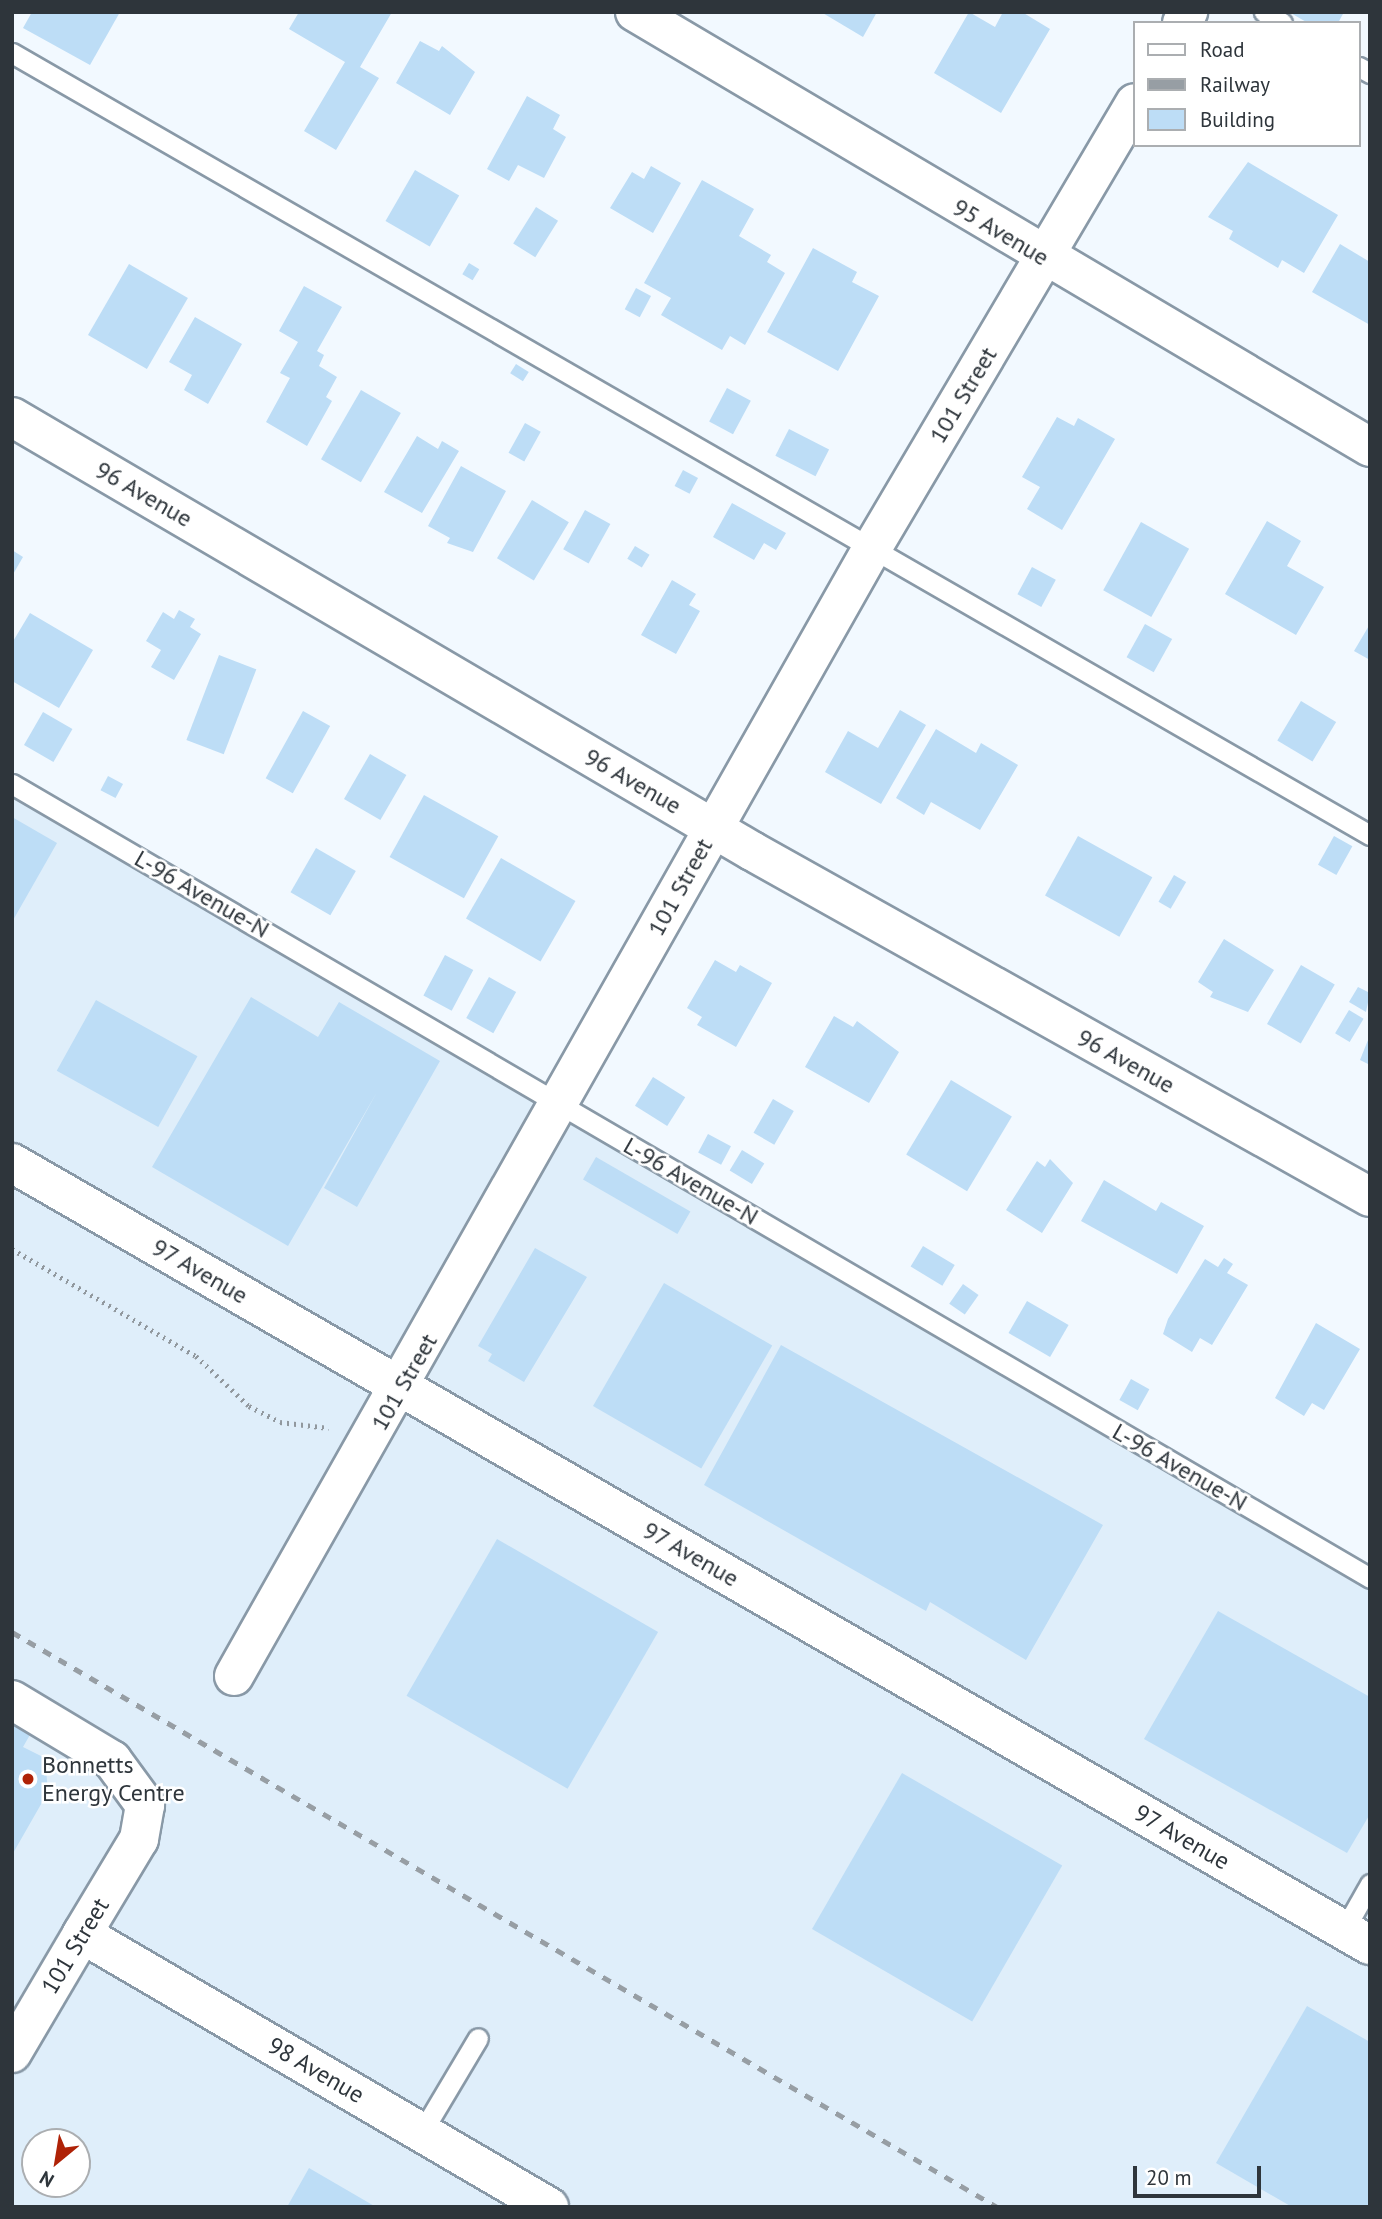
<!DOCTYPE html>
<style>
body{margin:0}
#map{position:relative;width:1382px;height:2219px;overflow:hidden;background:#f2f9ff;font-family:"PT Sans",sans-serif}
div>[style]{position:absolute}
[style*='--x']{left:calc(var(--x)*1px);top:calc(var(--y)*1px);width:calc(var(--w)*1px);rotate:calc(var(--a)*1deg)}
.built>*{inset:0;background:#dfeefa}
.building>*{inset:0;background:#bdddf6;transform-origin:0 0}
.path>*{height:4.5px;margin-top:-2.25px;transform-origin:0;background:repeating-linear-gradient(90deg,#91989e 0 2px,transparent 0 7px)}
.roads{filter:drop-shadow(2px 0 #8999a7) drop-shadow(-2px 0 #8999a7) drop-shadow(0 2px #8999a7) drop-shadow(0 -2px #8999a7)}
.service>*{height:19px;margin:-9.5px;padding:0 9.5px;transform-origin:9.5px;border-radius:9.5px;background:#fff}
.minor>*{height:38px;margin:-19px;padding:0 19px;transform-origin:19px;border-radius:19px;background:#fff}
.tertiary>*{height:38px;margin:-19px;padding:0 19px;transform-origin:19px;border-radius:19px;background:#fff}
.rail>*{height:5px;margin-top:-2.5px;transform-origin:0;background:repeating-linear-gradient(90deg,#979ea4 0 9px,transparent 0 18px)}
.dots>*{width:19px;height:19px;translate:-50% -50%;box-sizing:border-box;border:4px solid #fff;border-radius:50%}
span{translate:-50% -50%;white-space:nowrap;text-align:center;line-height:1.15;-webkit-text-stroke:5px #fff;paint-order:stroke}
.street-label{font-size:24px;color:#2e353b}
.poi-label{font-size:24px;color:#2e353b}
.left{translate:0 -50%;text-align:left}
.frame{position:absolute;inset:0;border:14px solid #2e353b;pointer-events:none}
.legend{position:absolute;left:1133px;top:21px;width:228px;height:126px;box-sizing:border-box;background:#fff;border:2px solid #abaeb1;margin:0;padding:9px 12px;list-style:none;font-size:21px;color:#2e353b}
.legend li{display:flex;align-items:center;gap:14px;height:35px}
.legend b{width:35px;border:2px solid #abaeb1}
.north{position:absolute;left:21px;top:2128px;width:70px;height:70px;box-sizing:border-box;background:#fff;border:2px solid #abaeb1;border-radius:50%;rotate:210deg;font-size:19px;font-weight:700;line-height:28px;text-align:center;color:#2e353b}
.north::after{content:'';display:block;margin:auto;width:24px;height:32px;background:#af2207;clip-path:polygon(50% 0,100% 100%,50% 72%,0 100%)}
.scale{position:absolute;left:1133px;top:2166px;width:128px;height:32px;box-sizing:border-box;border:4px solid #2e353b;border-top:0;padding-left:9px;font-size:21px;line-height:24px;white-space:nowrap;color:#2e353b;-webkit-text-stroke:5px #fff;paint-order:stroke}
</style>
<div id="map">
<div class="built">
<i style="clip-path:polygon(evenodd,12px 784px,1370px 1568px,1370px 2207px,12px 2207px,12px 784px,35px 2142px,77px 2142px,77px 2184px,35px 2184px,35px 2142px)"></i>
</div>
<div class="building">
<i style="clip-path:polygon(32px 12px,120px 12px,90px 65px,23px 28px)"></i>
<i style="clip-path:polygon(299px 12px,392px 12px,360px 67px,379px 78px,336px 150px,304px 131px,345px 62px,289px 29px)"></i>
<i style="clip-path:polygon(821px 12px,877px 12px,863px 37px)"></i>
<i style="clip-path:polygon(969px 12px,995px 27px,1003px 12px,1022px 12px,1050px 29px,1001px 113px,934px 73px)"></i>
<i style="clip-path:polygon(1289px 12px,1344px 12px,1338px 23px,1308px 23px)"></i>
<i style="clip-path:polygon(420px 41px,439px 51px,442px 46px,475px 72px,450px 115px,396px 83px)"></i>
<i style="clip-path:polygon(527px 96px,560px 115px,553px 129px,566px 137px,544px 178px,518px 165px,509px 181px,487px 169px)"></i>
<i style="clip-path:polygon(1248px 162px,1338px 215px,1304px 273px,1282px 260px,1278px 268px,1229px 239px,1233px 231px,1208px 217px)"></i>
<i style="clip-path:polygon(651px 166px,681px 183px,653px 233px,610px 208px,632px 172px,644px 179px)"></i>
<i style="left:415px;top:170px;width:51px;height:59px;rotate:30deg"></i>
<i style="clip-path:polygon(702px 180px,754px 209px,739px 236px,771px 255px,767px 262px,785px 273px,745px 345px,730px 336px,722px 350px,661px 315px,671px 298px,644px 283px)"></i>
<i style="left:536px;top:207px;width:26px;height:43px;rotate:32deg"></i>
<i style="clip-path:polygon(1340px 244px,1370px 262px,1370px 325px,1312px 292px)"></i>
<i style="clip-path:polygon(813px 248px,857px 272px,852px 282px,879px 296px,838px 371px,767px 332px)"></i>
<i style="left:469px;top:263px;width:12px;height:13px;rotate:31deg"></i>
<i style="left:129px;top:264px;width:68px;height:82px;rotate:30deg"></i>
<i style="clip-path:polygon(304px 286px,342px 307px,317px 351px,324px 355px,319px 366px,337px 377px,326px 397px,332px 401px,307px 446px,266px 422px,290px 378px,280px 373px,298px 342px,279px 331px)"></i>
<i style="left:636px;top:288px;width:17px;height:24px;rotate:28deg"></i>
<i style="clip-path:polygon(195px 317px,242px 344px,208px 404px,184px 390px,192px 375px,169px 362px)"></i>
<i style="left:516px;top:364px;width:15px;height:11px;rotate:32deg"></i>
<i style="left:727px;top:388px;width:27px;height:38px;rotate:28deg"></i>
<i style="left:361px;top:390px;width:46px;height:80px;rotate:30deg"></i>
<i style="clip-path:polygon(1057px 417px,1074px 426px,1078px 418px,1115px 439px,1062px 530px,1027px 509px,1040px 487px,1022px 477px)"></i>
<i style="left:525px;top:423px;width:18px;height:34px;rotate:29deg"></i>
<i style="left:789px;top:429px;width:45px;height:30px;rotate:27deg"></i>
<i style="clip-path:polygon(417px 436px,438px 449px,442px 441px,459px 451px,422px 513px,384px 492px)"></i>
<i style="clip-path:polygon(461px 466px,506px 491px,473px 552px,447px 543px,450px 538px,428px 526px)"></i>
<i style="left:683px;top:470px;width:17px;height:18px;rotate:28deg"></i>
<i style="left:532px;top:500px;width:43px;height:68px;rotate:31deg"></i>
<i style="clip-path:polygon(732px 503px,786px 533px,776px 550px,764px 543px,754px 560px,713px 537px)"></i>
<i style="left:585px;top:510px;width:29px;height:45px;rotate:29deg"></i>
<i style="clip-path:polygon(1267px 521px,1301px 541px,1287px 566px,1324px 587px,1296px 635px,1225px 594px)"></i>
<i style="left:1141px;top:522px;width:55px;height:78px;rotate:29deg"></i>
<i style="left:635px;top:546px;width:17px;height:15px;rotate:31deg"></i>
<i style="clip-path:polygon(12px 550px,23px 557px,12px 576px)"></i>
<i style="left:1032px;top:567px;width:27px;height:31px;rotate:28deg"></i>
<i style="clip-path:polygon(672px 580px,696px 594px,689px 605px,700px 611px,676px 654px,641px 635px)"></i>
<i style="clip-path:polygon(179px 610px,195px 619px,190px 627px,201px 634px,174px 680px,151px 667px,161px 650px,146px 641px,163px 612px,174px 619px)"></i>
<i style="clip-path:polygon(30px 613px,93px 650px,59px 708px,12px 681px,12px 643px)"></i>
<i style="left:1145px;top:624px;width:31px;height:38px;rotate:29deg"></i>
<i style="clip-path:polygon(1370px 624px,1370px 660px,1354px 651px)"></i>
<i style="left:219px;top:655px;width:40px;height:91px;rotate:21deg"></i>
<i style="left:1301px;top:701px;width:41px;height:46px;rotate:31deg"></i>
<i style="clip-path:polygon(900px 710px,926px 725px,881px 804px,825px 772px,848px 731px,878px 748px)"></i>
<i style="left:303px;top:711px;width:31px;height:77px;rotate:29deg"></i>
<i style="left:43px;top:712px;width:34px;height:38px;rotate:30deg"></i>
<i style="clip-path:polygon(936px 729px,976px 753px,981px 743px,1018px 765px,980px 830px,931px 802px,924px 815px,896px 798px)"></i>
<i style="left:370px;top:754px;width:42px;height:52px;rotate:30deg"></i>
<i style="left:108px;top:776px;width:17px;height:16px;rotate:28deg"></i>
<i style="left:424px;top:795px;width:85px;height:71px;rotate:29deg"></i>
<i style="clip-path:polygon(12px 817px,57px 843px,12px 922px)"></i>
<i style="left:1078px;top:836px;width:85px;height:68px;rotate:29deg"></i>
<i style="left:1334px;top:836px;width:21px;height:33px;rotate:29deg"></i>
<i style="left:316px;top:848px;width:46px;height:51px;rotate:30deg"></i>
<i style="left:501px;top:858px;width:86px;height:70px;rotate:30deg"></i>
<i style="left:1174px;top:875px;width:14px;height:31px;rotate:30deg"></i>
<i style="clip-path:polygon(1224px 939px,1274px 970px,1248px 1012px,1210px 997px,1213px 992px,1198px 982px)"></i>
<i style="left:445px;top:955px;width:32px;height:46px;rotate:28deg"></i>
<i style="clip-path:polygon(715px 960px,736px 972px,740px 965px,772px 983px,736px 1047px,697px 1025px,702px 1017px,687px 1008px)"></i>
<i style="left:1301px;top:965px;width:39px;height:68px;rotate:30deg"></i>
<i style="left:489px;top:977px;width:31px;height:47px;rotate:29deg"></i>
<i style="clip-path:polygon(1358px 987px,1370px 993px,1366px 1012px,1349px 1002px)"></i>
<i style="clip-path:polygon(251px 997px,318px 1037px,339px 1002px,440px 1061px,357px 1207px,324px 1188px,377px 1092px,288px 1246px,152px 1167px)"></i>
<i style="left:96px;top:1000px;width:116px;height:81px;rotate:29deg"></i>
<i style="left:1349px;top:1010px;width:17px;height:27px;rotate:31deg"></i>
<i style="clip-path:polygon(834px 1016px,853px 1027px,857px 1021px,899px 1052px,869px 1103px,805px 1067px)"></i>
<i style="clip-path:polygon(1370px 1035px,1370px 1065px,1360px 1060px)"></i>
<i style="left:653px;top:1077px;width:38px;height:34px;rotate:32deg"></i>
<i style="left:951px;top:1080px;width:71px;height:87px;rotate:31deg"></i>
<i style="left:773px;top:1099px;width:24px;height:39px;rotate:30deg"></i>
<i style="left:708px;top:1134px;width:26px;height:21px;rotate:28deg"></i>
<i style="left:742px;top:1150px;width:26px;height:24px;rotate:31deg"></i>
<i style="left:596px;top:1157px;width:109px;height:26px;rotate:30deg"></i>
<i style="clip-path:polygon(1050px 1159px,1073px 1183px,1042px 1233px,1006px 1210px,1037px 1161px,1045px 1167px)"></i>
<i style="clip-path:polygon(1104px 1180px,1156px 1211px,1161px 1202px,1204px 1226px,1177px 1274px,1081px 1221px)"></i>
<i style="left:923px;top:1246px;width:37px;height:24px;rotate:31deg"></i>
<i style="clip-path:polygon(535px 1248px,587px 1277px,524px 1382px,488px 1361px,492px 1354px,478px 1346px)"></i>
<i style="clip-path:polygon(1224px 1258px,1233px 1264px,1227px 1273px,1248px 1285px,1212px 1345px,1200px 1338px,1192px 1352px,1163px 1334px,1168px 1319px,1205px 1259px,1218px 1267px)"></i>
<i style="left:664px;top:1283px;width:125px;height:142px;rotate:30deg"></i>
<i style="left:963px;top:1284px;width:19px;height:24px;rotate:35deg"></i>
<i style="left:1027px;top:1301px;width:48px;height:37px;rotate:30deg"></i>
<i style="clip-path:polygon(1316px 1323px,1360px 1349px,1324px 1410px,1312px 1403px,1304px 1416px,1275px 1398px)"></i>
<i style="clip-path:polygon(781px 1345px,1103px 1525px,1026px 1660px,930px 1602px,926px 1611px,704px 1485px)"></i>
<i style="left:1131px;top:1379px;width:21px;height:24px;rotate:29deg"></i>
<i style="left:497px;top:1539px;width:186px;height:181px;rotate:30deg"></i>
<i style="clip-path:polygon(1218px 1611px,1370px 1697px,1370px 1814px,1347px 1853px,1144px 1739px)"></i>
<i style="clip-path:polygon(12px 1713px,35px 1726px,23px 1747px,45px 1758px,48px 1792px,12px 1855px)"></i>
<i style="left:902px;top:1773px;width:185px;height:180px;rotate:30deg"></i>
<i style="clip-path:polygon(1307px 2006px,1370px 2042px,1370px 2207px,1292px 2207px,1216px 2163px)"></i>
<i style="clip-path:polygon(309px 2168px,376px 2207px,287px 2207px)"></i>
</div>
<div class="path">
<i style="--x:12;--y:1249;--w:213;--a:30.2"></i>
<i style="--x:196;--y:1356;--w:73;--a:43.3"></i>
<i style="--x:249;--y:1406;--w:35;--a:27"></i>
<i style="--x:280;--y:1422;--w:49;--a:7"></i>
</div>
<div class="roads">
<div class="service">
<i style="--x:1264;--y:12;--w:21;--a:31"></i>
<i style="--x:12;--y:53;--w:1567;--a:29.94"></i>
<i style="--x:1359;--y:67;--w:13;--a:29"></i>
<i style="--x:12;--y:784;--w:1573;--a:30.31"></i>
<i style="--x:1344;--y:1930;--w:53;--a:-60.5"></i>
<i style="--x:422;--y:2132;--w:109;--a:-59.2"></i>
</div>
<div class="minor">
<i style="--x:635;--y:12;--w:854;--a:30.62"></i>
<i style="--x:1182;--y:23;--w:13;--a:-61"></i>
<i style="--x:12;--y:417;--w:858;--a:30.39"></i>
<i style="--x:752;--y:851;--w:708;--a:29.24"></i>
<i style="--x:234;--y:1676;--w:1294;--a:-60.5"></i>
<i style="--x:871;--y:550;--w:519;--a:-59.43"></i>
<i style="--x:12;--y:1700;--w:117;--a:31"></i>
<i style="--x:112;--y:1760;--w:56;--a:53.7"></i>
<i style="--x:145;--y:1805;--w:35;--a:100"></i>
<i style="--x:139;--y:1839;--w:111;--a:121"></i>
<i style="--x:82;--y:1934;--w:541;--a:30.31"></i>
</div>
<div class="tertiary">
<i style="--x:12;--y:1163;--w:1567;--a:29.94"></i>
<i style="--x:12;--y:2053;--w:138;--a:-59.5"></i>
</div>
</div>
<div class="rail">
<i style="--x:12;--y:1632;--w:1141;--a:30.27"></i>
</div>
<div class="dots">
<i style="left:28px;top:1779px;background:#af2207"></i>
</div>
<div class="street-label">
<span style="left:1001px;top:232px;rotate:31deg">95 Avenue</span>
<span style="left:963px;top:395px;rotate:-59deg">101 Street</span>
<span style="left:144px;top:494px;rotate:30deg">96 Avenue</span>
<span style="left:633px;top:781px;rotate:30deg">96 Avenue</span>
<span style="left:680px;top:887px;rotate:-61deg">101 Street</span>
<span style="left:202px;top:894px;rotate:30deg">L-96 Avenue-N</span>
<span style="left:1126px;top:1061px;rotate:29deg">96 Avenue</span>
<span style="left:691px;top:1181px;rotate:30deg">L-96 Avenue-N</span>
<span style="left:200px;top:1271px;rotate:30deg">97 Avenue</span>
<span style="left:404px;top:1382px;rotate:-60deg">101 Street</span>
<span style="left:1180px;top:1467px;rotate:30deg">L-96 Avenue-N</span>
<span style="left:691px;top:1554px;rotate:30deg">97 Avenue</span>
<span style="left:1182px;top:1837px;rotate:30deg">97 Avenue</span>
<span style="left:75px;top:1946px;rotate:-59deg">101 Street</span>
<span style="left:316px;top:2070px;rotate:30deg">98 Avenue</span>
</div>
<div class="poi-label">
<span class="left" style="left:42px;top:1779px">Bonnetts<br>Energy Centre</span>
</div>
<div class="frame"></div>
<ul class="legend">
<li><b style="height:9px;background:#fff"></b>Road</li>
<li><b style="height:9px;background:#979ea4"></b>Railway</li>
<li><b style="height:19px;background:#bdddf6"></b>Building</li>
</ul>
<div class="north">N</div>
<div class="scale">20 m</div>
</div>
